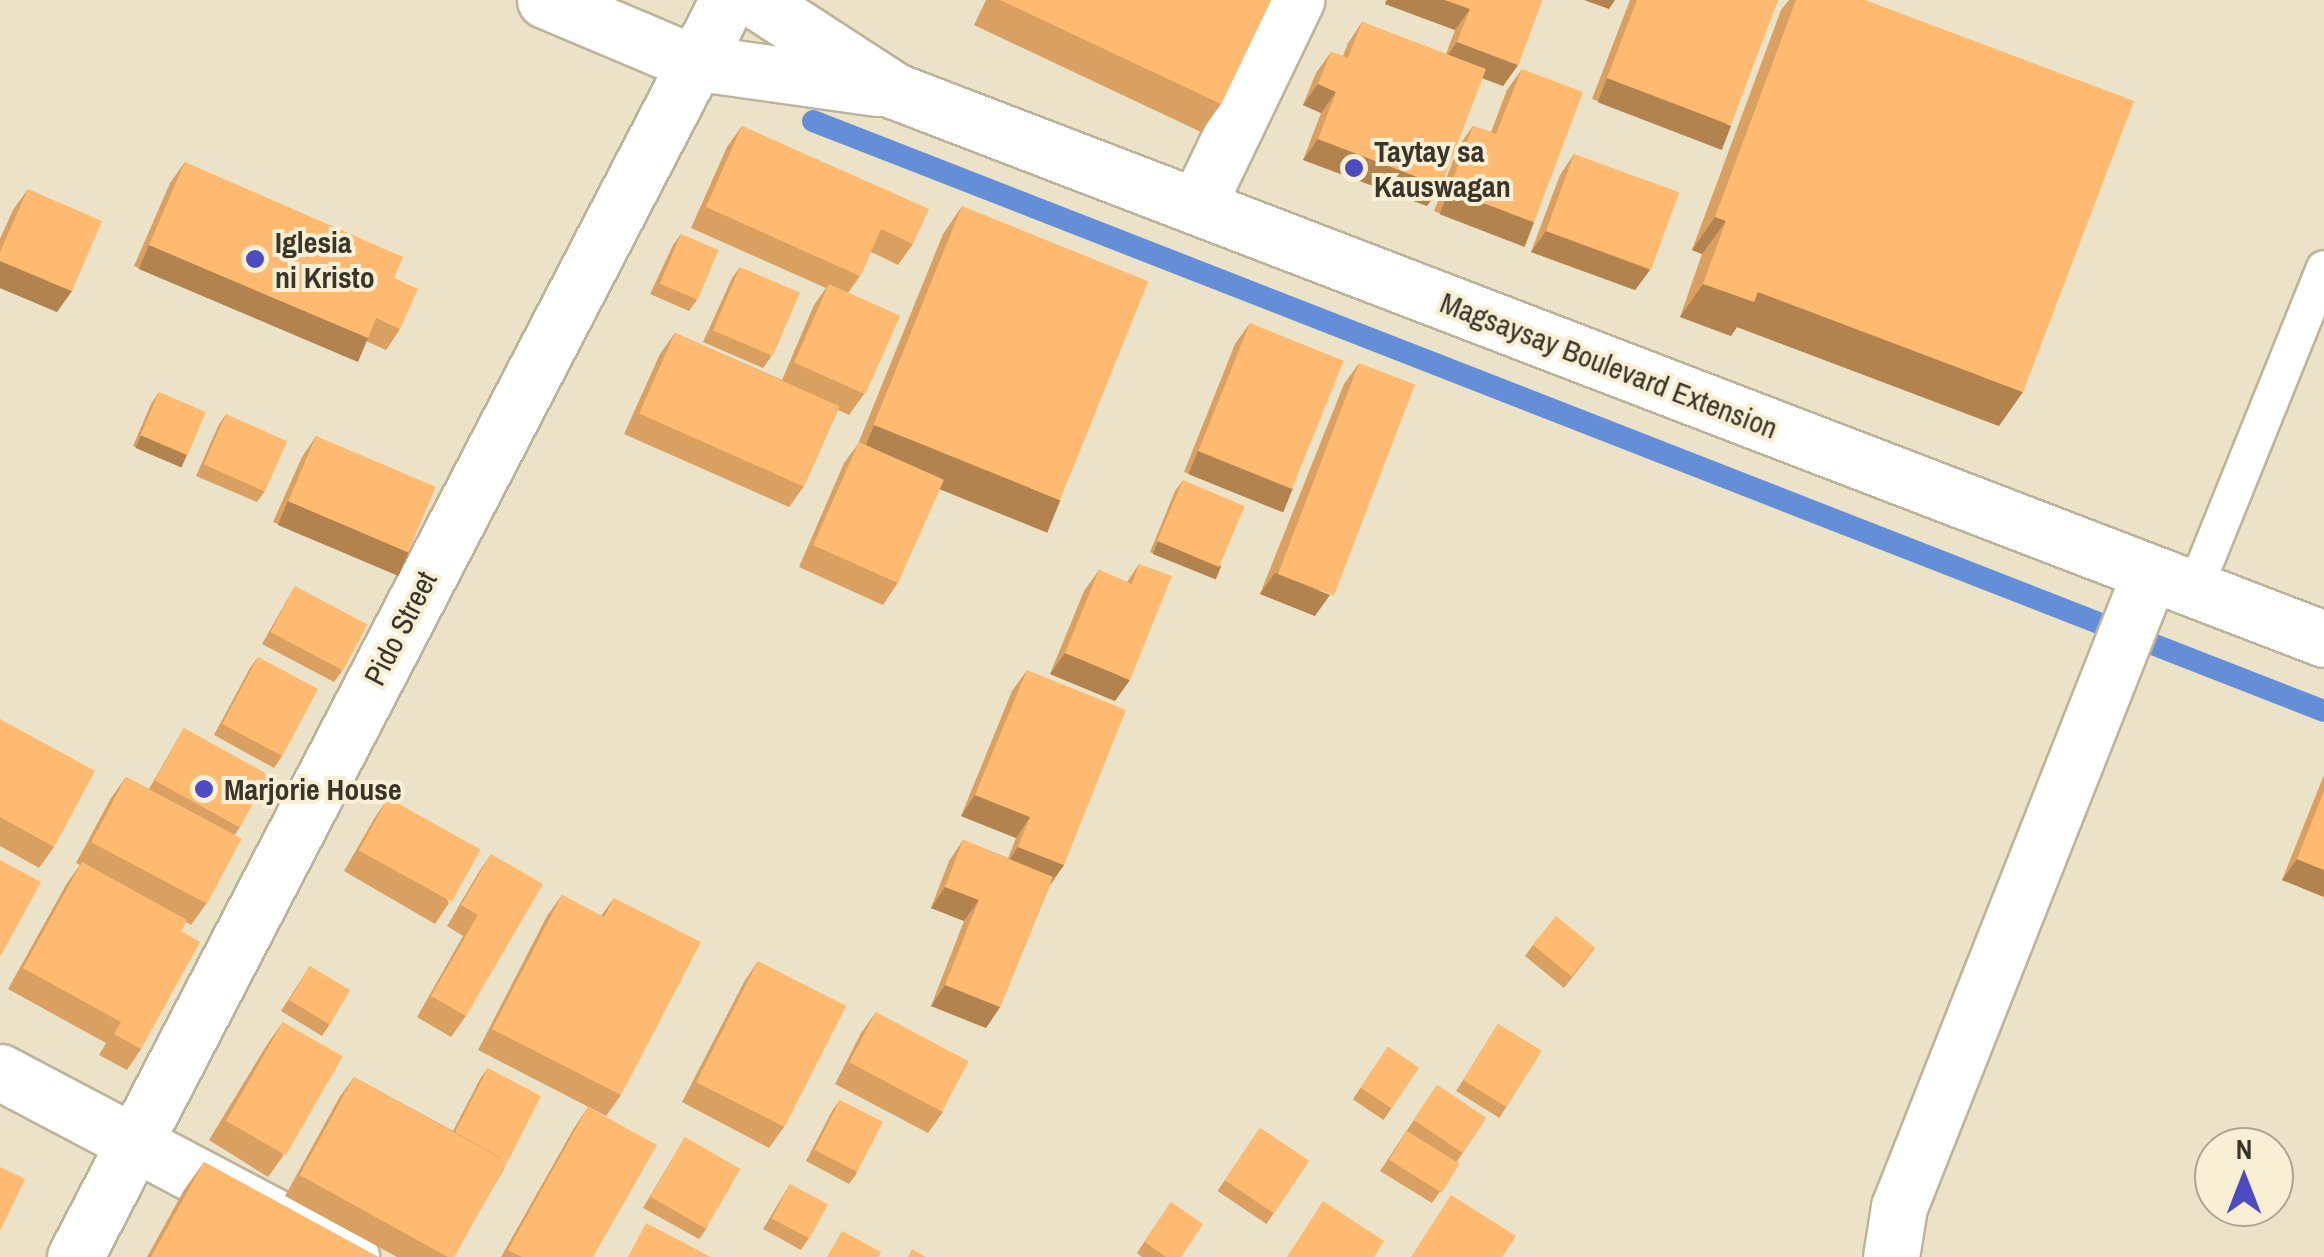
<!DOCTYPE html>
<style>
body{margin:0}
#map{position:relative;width:2324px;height:1257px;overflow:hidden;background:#ece2c8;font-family:"Archivo Narrow",sans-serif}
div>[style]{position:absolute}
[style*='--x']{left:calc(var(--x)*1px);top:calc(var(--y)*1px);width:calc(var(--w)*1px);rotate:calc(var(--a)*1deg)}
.stream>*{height:22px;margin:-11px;padding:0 11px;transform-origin:11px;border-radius:11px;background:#648ed7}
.roads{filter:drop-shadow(2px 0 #bdb39a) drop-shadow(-2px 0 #bdb39a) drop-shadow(0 2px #bdb39a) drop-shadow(0 -2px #bdb39a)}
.service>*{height:35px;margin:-17.5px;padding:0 17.5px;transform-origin:17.5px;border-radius:17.5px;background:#fff}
.minor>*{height:55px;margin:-27.5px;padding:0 27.5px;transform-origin:27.5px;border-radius:27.5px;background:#fff}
.tertiary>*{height:55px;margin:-27.5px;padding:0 27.5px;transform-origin:27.5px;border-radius:27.5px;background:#fff}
.wall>*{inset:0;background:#daa061;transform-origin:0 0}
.shaded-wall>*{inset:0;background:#b2824f;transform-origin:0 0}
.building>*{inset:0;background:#feba71;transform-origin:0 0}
.dots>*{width:28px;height:28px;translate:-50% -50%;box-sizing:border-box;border:5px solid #f9efd5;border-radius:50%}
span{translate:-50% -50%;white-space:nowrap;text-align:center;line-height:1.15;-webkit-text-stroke:8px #f9efd5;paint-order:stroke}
.poi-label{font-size:30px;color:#39352b;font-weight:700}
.left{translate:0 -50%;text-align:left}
.street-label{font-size:30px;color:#39352b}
.north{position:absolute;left:2194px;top:1127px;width:100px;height:100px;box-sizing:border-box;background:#f9efd5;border:2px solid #aca591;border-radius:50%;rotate:0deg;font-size:28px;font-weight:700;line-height:40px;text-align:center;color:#39352b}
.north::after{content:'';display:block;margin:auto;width:35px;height:45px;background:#4c4bc1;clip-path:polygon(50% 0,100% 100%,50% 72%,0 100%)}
</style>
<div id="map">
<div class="stream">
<i style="--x:813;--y:121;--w:1622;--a:21.33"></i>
</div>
<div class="roads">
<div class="service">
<i style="--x:2194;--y:589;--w:346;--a:-68"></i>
</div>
<div class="minor">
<i style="--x:1197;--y:206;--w:229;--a:-64.3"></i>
<i style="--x:0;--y:1072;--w:397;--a:27.8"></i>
<i style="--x:1891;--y:1257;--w:51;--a:-80.9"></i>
<i style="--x:1899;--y:1207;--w:682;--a:-68.4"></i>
</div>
<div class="tertiary">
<i style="--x:545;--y:0;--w:160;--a:22.9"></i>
<i style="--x:692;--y:62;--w:187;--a:8"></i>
<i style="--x:755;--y:0;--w:167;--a:33"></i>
<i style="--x:895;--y:91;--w:1530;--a:20.98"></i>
<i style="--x:75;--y:1257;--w:1416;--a:-62.55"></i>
</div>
</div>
<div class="wall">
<i style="clip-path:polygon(986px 0,1271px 0,1221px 104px,1201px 132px,974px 25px)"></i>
<i style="clip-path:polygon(1386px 0,1542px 0,1518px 65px,1503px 86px,1482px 78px,1441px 186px,1427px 206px,1303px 160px,1321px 113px,1303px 105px,1316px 73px,1331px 52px,1343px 56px,1348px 43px,1362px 22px,1446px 54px,1455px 30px,1385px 4px)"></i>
<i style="clip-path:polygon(1630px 0,1778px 0,1717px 146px,1592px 99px)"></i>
<i style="clip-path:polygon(1789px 0,1865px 0,1999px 426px,1737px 327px,1731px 336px,1680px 317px,1702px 254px,1692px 250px,1781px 10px)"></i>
<i style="clip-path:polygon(1522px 69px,1534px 222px,1519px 243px,1434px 211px,1458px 147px,1473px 126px,1491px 132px,1507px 90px)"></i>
<i style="clip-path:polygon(742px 126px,913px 244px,898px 265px,871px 252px,860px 276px,848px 293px,864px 394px,849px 415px,838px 410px,804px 486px,789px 507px,624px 434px,660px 354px,675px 333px,782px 380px,814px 305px,826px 288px,691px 228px,727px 147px)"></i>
<i style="clip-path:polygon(1574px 154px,1650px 270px,1635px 290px,1531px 252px,1560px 175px)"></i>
<i style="clip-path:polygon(185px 162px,400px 329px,386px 350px,366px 341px,353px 359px,134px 266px,170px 183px)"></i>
<i style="clip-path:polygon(28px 189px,57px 312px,0 288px,0 239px,13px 210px)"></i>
<i style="clip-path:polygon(962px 206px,1040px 528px,940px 488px,897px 584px,883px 605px,799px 567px,844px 463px,858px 444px,943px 234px)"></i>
<i style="clip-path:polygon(681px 234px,697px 300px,689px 311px,650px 294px,673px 245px)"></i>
<i style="clip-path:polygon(740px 267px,771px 357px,763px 368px,703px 342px,732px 278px)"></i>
<i style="clip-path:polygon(1250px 323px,1293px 489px,1278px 510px,1184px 472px,1235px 344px)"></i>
<i style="clip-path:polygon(1359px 363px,1315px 616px,1260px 594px,1344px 384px)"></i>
<i style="clip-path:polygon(159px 392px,179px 466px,133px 446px,151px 404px)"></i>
<i style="clip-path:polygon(226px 414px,265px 491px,257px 502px,196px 476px,218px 426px)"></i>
<i style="clip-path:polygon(316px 436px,409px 552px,394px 573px,273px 522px,302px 457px)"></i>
<i style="clip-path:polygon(1183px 480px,1221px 567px,1213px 578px,1150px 552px,1175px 491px)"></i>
<i style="clip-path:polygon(1139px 564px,1115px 701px,1050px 674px,1084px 591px,1099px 570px,1127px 582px)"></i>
<i style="clip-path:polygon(295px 586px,342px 671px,334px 682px,262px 644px)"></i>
<i style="clip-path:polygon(258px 657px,282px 756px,274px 768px,214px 735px,250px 668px)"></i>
<i style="clip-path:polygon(1027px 670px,1064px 865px,1050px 885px,1000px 1007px,986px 1028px,931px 1006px,964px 921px,931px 908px,949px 861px,963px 840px,1008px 858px,1016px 838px,961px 816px,1012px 691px)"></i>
<i style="clip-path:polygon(0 719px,54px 847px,39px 868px,0 846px)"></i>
<i style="clip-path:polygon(184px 728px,240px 827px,234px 836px,206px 904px,191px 925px,186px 922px,181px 931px,141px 1049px,127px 1070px,99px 1055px,106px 1043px,8px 989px,67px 883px,80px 865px,76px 863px,111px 798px,126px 777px,149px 789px)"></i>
<i style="clip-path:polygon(2324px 775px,2324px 897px,2282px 880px)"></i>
<i style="clip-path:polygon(388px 798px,449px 903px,435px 924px,344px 871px,374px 819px)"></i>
<i style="clip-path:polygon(491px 854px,466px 1016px,451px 1037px,417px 1017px,463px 936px,447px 926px,477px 875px)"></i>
<i style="clip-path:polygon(562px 895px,601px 916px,614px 898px,621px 1095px,606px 1116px,478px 1050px,547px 916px)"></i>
<i style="clip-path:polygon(1533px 945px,1595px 948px,1564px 988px,1525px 956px)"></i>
<i style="clip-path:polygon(758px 961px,784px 1127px,769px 1148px,682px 1102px,744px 982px)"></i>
<i style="clip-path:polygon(310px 966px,330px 1024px,322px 1036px,281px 1011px)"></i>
<i style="clip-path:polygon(876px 1012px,943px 1112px,928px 1133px,835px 1084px,861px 1033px)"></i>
<i style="clip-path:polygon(283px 1022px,283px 1156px,268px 1177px,209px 1140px,268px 1043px)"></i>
<i style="left:1498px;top:1024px;width:51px;height:79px;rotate:32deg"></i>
<i style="left:1388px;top:1047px;width:37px;height:63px;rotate:34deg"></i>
<i style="clip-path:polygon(488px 1068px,504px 1169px,452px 1257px,397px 1257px,285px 1196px,339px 1098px,354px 1077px,453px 1131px,480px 1079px)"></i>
<i style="clip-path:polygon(1437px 1085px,1486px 1118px,1456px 1163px,1459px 1164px,1432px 1203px,1380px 1171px)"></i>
<i style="clip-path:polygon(840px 1100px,857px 1173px,849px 1184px,806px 1161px,832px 1111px)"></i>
<i style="clip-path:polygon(588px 1107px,593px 1257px,501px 1257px,574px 1128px)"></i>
<i style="left:1260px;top:1128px;width:59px;height:76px;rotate:34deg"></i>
<i style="clip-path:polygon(685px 1137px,707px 1228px,699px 1239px,643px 1208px)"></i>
<i style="clip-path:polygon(204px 1162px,378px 1257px,147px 1257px,184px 1190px)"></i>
<i style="clip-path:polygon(790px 1184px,809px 1238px,801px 1250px,763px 1229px)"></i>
<i style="clip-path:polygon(1171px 1202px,1181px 1257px,1142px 1257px,1137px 1253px)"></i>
</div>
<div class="shaded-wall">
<i style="clip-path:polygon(1388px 0,1445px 0,1470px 9px,1455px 30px,1385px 4px)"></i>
<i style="clip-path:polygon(1584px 0,1615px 0,1609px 9px)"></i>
<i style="clip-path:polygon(1457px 42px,1518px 65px,1503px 86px,1442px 63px)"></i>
<i style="left:1607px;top:78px;width:133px;height:26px;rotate:21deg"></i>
<i style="clip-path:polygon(1318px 84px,1336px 92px,1321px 113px,1303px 105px)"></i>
<i style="clip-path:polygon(1318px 139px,1441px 186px,1427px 206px,1303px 160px)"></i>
<i style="left:1449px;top:190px;width:91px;height:26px;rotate:21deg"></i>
<i style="clip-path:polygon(1715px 217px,1726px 221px,1702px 254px,1692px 250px)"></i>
<i style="clip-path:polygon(1546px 231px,1650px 270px,1635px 290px,1531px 252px)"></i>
<i style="left:149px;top:245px;width:238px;height:26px;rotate:23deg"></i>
<i style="clip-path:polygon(0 261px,72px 291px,57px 312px,0 288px)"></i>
<i style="clip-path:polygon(1703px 284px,1758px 292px,2023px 392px,1999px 426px,1737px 327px,1731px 336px,1680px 317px)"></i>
<i style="left:874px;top:425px;width:201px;height:35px;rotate:22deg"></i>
<i style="left:141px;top:435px;width:50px;height:14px;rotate:23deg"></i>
<i style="left:1198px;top:451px;width:102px;height:25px;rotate:22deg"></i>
<i style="left:288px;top:501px;width:131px;height:26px;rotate:23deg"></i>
<i style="left:1158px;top:541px;width:68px;height:14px;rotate:22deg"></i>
<i style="clip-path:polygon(1275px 573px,1330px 595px,1315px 616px,1260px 594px)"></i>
<i style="clip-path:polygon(1065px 653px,1130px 680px,1115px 701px,1050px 674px)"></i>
<i style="clip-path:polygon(975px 795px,1030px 817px,1016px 838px,961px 816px)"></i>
<i style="clip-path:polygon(1018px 847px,1064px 865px,1049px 886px,1004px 868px)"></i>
<i style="clip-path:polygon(2297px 859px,2324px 870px,2324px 897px,2282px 880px)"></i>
<i style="clip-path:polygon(945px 887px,979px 900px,964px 921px,931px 908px)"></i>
<i style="clip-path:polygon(945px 985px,1000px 1007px,986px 1028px,931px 1006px)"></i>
</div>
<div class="building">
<i style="clip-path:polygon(1000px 0,1271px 0,1221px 104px)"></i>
<i style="clip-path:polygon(1445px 0,1542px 0,1518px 65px,1457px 42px,1470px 9px)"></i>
<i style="clip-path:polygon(1637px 0,1778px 0,1731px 125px,1607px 78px)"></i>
<i style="clip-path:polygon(1796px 0,1865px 0,2134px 101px,2023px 392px,1758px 292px,1754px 302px,1703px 284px,1726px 221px,1715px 217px)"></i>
<i style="clip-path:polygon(1362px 22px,1486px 69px,1441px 186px,1318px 139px,1336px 92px,1318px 84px,1331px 52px,1348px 58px)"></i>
<i style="clip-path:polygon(1522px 69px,1583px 92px,1534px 222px,1449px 190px,1473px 126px,1496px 134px)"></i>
<i style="clip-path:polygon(742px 126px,929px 209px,913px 244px,881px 229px,860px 276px,706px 207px)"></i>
<i style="left:1574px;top:154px;width:112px;height:82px;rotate:20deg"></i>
<i style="clip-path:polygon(185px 162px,403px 257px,394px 278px,418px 289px,400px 329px,376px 318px,368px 338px,149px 245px)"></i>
<i style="clip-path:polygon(28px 189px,102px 221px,72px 291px,0 261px,0 252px)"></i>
<i style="left:962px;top:206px;width:201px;height:236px;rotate:22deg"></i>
<i style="left:681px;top:234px;width:41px;height:54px;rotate:23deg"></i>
<i style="left:740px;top:267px;width:65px;height:69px;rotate:23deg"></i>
<i style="left:829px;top:284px;width:78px;height:86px;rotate:24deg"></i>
<i style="left:1250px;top:323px;width:101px;height:138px;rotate:22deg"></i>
<i style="left:675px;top:333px;width:180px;height:88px;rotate:24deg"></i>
<i style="left:1359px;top:363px;width:60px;height:226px;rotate:21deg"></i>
<i style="left:159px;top:392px;width:51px;height:47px;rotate:23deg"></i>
<i style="left:226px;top:414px;width:67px;height:55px;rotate:24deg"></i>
<i style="left:316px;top:436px;width:130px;height:71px;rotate:23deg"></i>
<i style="left:859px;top:442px;width:93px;height:113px;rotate:24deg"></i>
<i style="left:1183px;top:480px;width:67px;height:66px;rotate:23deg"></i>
<i style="clip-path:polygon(1139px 564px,1172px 576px,1130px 680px,1065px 653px,1099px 570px,1132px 584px)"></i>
<i style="left:295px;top:586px;width:82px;height:52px;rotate:28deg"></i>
<i style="left:258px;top:657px;width:68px;height:76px;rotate:28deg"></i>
<i style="clip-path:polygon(1027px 670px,1126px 710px,1064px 865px,1018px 847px,1030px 817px,975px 795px)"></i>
<i style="clip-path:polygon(0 719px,95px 771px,54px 847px,0 817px)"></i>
<i style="left:184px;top:728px;width:97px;height:60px;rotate:29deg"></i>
<i style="left:126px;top:777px;width:131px;height:74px;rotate:28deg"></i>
<i style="clip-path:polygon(2324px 791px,2324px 870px,2297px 859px)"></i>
<i style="left:388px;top:798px;width:106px;height:60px;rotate:29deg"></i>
<i style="clip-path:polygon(963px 840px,1053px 877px,1000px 1007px,945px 985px,979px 900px,945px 887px)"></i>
<i style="clip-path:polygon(491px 854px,543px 884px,466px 1016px,431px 996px,478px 915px,461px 905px)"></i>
<i style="clip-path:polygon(0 860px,41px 882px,0 957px)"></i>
<i style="clip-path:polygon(82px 862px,187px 920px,181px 931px,200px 942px,141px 1049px,114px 1034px,121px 1022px,23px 968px)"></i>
<i style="clip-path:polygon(562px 895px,604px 917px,614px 898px,701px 942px,621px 1095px,492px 1029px)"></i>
<i style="left:1556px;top:916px;width:50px;height:37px;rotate:39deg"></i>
<i style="left:758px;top:961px;width:99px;height:136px;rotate:27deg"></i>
<i style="left:310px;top:966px;width:47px;height:40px;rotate:31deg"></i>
<i style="left:876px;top:1012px;width:105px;height:57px;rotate:28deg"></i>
<i style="left:283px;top:1022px;width:69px;height:114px;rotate:30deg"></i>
<i style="left:1498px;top:1024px;width:51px;height:66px;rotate:32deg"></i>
<i style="left:1388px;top:1047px;width:37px;height:49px;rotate:34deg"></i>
<i style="clip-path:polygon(488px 1068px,541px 1096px,504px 1169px,502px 1168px,507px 1161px,455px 1132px)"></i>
<i style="left:354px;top:1077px;width:175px;height:112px;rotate:29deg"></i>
<i style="left:1437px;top:1085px;width:59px;height:42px;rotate:34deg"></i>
<i style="left:840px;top:1100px;width:48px;height:56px;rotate:27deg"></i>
<i style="clip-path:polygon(588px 1107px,657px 1145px,593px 1257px,522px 1257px,508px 1250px)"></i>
<i style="left:1260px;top:1128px;width:59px;height:63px;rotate:34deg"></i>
<i style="left:1407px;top:1131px;width:62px;height:34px;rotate:32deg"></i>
<i style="left:685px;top:1137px;width:64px;height:69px;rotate:30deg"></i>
<i style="clip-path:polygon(204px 1162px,378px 1257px,151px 1257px)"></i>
<i style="clip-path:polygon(0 1167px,25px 1179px,0 1231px)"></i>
<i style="left:790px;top:1184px;width:43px;height:39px;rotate:28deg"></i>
<i style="clip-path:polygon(1451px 1195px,1516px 1236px,1502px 1257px,1411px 1257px)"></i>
<i style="clip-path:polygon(1323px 1201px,1384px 1241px,1374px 1257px,1287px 1257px)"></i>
<i style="clip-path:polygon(1171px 1202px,1203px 1224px,1181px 1257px,1166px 1257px,1145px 1242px)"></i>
<i style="clip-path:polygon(646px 1223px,711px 1257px,628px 1257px)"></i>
<i style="clip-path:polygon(842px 1231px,881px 1252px,878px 1257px,827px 1257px)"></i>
<i style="clip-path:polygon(912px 1249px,926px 1257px,908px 1257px)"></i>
</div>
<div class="dots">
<i style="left:1354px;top:168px;background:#4c4bc1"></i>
<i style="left:255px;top:259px;background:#4c4bc1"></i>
<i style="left:204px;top:789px;background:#4c4bc1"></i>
</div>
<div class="poi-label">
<span class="left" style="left:1374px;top:168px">Taytay sa<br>Kauswagan</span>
<span class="left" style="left:275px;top:259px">Iglesia<br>ni Kristo</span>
<span class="left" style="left:224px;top:789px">Marjorie House</span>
</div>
<div class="street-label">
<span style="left:1609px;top:365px;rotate:21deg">Magsaysay Boulevard Extension</span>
<span style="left:400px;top:628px;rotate:-63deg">Pido Street</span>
</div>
<div class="north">N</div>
</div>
